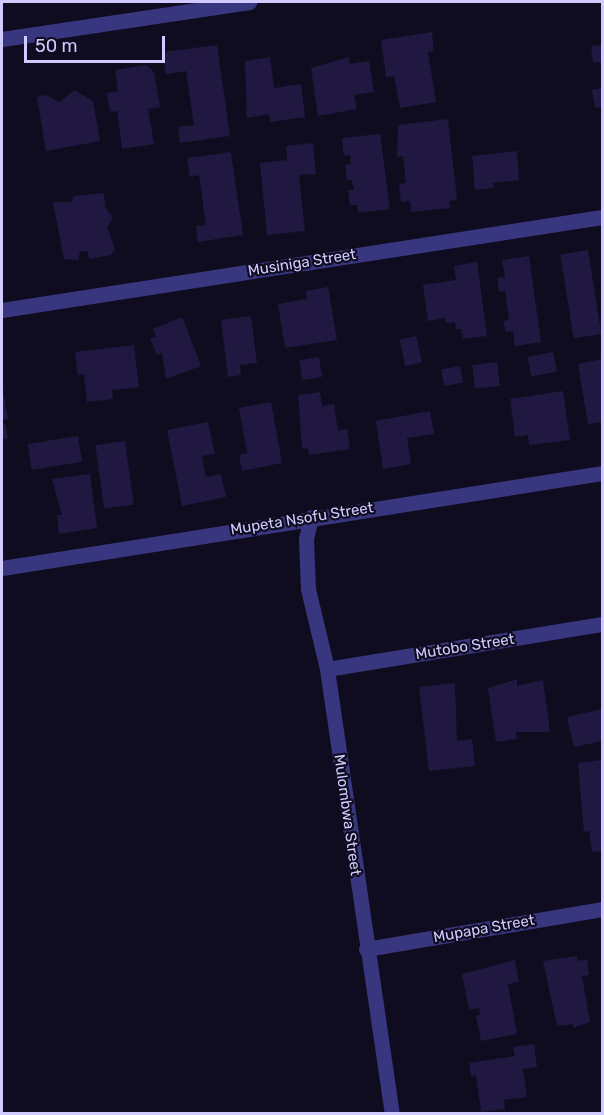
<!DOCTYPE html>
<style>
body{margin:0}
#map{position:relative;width:604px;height:1115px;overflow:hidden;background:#0f0c1f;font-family:Rubik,sans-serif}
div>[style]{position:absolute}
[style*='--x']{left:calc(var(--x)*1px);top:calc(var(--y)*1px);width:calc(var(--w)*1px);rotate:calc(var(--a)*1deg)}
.building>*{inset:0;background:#201840;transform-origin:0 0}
.minor>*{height:15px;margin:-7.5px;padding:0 7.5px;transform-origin:7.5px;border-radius:7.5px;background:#38367f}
span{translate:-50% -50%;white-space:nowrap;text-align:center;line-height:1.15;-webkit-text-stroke:4.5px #0f0c1f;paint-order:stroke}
.street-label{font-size:15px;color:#d0caff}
.frame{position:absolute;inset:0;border:3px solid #d0caff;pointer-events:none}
.scale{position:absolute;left:24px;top:36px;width:141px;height:27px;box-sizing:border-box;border:3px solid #d0caff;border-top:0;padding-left:8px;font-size:18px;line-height:21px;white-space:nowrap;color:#d0caff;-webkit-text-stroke:4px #0f0c1f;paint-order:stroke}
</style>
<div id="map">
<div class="building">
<i style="clip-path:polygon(432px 32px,434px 51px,428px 52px,436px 102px,400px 108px,394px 76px,386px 77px,381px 40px)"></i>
<i style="clip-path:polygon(217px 45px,230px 136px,180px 143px,178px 127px,194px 125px,186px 71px,166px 74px,163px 52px)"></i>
<i style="clip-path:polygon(602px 45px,602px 62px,593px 63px,591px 46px)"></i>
<i style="clip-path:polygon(270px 57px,274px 88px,301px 84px,305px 117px,270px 122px,269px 114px,247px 118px,245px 61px)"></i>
<i style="clip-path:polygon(349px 57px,350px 64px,369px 61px,374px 92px,354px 95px,357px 109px,318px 116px,311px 68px)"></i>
<i style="clip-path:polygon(146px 65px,154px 72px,160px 107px,148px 109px,154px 144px,122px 149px,117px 111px,110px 112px,107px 93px,118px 91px,115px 70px)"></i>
<i style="clip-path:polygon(602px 88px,602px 107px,595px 108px,592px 90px)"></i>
<i style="clip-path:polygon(74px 90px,93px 101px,100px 141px,46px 151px,37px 97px,46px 95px,60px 102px)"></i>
<i style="clip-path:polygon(448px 119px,457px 200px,449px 201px,450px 208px,411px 212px,410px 201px,401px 202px,399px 184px,406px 183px,403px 156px,397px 157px,398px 125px)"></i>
<i style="clip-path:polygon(380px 134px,390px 209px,358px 213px,357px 205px,350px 205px,348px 190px,354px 190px,352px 180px,347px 180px,345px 165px,351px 164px,350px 155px,344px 156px,342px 138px)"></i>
<i style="clip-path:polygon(313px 143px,316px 174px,299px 175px,305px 231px,267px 235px,260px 163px,287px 160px,286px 146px)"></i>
<i style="clip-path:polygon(517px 151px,519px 180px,493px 183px,494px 188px,475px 190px,472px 156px)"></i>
<i style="clip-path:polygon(231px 152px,243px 235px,198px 242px,196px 226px,206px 225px,199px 175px,190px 177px,187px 158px)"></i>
<i style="clip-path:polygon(104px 193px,105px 207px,113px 218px,107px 227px,115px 249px,111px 255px,89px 259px,88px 251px,80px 252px,78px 260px,64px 259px,53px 202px,71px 202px,74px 196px)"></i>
<i style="left:588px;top:250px;width:85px;height:28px;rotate:81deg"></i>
<i style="clip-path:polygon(529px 256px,541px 342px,515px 346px,513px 331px,505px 332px,504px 321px,509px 320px,505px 291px,499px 292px,497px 278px,505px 277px,502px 260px)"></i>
<i style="clip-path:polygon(477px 262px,487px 336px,463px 339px,461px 329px,456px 329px,455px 322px,446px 323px,445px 318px,428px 321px,423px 285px,456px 280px,454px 266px)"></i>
<i style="clip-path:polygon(328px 287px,337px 340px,285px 348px,278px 304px,307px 299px,306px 291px)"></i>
<i style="clip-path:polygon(251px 316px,257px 363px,240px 365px,241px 375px,228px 377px,221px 320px)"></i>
<i style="clip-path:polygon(182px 317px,201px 366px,166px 379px,162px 353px,157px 355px,150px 339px,156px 337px,153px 329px)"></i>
<i style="left:416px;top:336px;width:27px;height:17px;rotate:77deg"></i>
<i style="clip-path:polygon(134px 345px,139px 387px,112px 390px,113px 399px,87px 402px,84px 374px,78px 375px,75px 352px)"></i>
<i style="left:553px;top:352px;width:20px;height:26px;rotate:79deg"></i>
<i style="left:319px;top:357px;width:20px;height:20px;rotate:81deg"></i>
<i style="clip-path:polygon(602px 359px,602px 422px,588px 424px,578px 364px)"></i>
<i style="left:497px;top:362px;width:24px;height:25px;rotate:83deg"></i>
<i style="left:460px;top:366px;width:17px;height:19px;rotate:80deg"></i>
<i style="clip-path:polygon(2px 385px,8px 419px,2px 420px)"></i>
<i style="clip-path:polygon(563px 391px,570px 440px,529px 445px,528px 435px,515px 437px,510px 399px)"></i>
<i style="clip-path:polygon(320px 392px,322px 406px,334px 404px,338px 431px,347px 429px,350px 449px,309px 455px,308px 448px,302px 449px,298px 395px)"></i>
<i style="clip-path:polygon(271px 402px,282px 463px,242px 471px,239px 455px,247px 453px,239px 408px)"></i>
<i style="clip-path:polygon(430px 411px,434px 434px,407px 438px,411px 464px,383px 469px,376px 421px)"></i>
<i style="clip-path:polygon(208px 422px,215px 454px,202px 456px,206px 477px,221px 474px,226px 497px,182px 506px,167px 430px)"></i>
<i style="clip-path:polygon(2px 424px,5px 424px,8px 438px,2px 440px)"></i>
<i style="left:78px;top:436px;width:26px;height:51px;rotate:81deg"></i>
<i style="left:125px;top:441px;width:64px;height:30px;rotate:82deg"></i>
<i style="clip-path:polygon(90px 474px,97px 528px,59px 534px,57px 515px,62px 515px,52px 479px)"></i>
<i style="clip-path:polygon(517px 679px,517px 686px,543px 680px,550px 732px,516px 732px,517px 739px,496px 742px,488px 688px)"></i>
<i style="clip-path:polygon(455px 683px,457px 741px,472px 739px,475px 766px,429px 771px,419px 687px)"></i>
<i style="clip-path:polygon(602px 709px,602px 741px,574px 747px,567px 717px)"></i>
<i style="clip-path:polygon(602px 760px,602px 851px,592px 852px,589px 831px,584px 832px,578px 763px)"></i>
<i style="clip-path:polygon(577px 956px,578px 961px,587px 959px,589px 975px,582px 976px,590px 1022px,573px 1028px,573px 1024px,557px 1026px,543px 961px)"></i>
<i style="clip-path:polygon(515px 960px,519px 982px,508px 984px,517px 1034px,481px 1041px,476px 1016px,480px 1015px,479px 1008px,469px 1010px,462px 974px)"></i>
<i style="clip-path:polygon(534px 1044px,537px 1067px,523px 1069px,527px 1097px,504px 1100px,505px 1109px,481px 1112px,476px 1075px,471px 1076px,469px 1063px,515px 1056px,513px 1047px)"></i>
</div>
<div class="minor">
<i style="--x:2;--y:39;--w:250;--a:-8.5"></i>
<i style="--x:2;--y:310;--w:607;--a:-8.81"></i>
<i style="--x:311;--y:517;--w:23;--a:103"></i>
<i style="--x:306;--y:539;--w:50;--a:87.7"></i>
<i style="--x:308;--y:589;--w:82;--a:76.6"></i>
<i style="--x:327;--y:669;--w:450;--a:81.7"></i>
<i style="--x:2;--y:568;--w:607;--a:-9"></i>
<i style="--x:327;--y:669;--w:279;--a:-9.3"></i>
<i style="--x:366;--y:949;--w:239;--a:-9.6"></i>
</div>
<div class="street-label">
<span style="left:302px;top:263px;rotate:-9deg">Musiniga Street</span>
<span style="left:302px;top:519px;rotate:-9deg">Mupeta Nsofu Street</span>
<span style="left:465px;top:647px;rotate:-9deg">Mutobo Street</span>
<span style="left:347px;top:815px;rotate:82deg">Mulombwa Street</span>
<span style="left:484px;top:929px;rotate:-10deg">Mupapa Street</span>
</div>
<div class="frame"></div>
<div class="scale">50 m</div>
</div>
